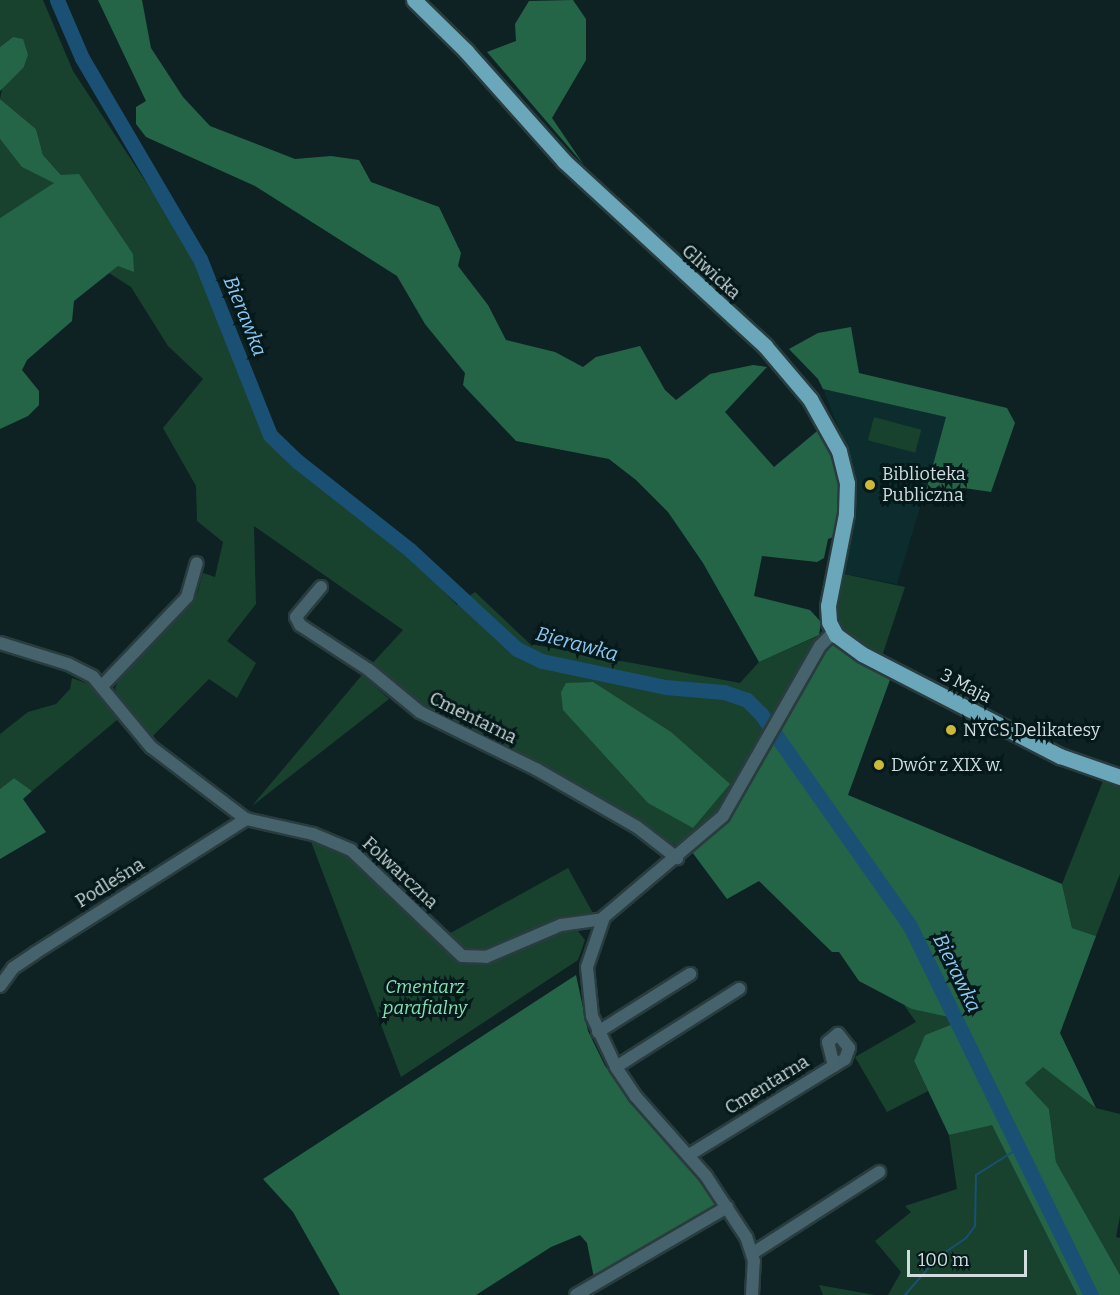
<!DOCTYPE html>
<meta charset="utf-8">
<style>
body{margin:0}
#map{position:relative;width:1120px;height:1295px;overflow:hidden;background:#0e2224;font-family:Bitter,serif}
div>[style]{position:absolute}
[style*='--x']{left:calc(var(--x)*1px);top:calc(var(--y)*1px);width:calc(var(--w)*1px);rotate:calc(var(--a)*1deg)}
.built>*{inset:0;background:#0c2c2e}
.green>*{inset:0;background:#18422e;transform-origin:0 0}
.forest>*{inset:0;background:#256547}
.stream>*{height:2px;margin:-1px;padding:0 1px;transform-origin:1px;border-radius:1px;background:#1a5073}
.river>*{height:15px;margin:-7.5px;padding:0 7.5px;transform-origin:7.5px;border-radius:7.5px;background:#1a5073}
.roads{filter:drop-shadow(2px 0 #293c3e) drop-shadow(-2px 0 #293c3e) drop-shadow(0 2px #293c3e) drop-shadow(0 -2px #293c3e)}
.minor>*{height:12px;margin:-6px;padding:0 6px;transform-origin:6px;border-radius:6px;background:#46626c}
.major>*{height:15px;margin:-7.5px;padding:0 7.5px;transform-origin:7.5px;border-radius:7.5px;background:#6aa7bb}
.dots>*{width:16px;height:16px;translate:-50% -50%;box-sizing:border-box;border:3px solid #05191a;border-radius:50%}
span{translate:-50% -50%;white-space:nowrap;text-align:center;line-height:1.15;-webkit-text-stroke:6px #05191a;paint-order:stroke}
.street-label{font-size:18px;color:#d0dcdd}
.poi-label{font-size:18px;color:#d0dcdd}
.left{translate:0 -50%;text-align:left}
.park-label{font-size:18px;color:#86e2b3;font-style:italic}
.water-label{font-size:20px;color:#8cc8f5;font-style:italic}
.scale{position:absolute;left:907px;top:1250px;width:120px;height:27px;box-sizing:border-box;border:3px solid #d0dcdd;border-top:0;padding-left:8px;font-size:18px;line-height:21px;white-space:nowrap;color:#d0dcdd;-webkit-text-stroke:4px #05191a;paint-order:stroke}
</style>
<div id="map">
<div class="built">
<i style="clip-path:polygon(823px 389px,947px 417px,897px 584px,845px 574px,856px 493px,853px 464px)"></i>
</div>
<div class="green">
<i style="clip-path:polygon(0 0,43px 0,73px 71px,193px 254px,261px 424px,293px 467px,418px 565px,457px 605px,475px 592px,530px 644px,740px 683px,759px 662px,820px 635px,713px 821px,681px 848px,421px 708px,369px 667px,403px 630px,254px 526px,256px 604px,227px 641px,256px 663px,237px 698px,209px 679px,149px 740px,119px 701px,115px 688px,122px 672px,197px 594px,203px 573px,215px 577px,223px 542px,197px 521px,196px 486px,163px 428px,203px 379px,168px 346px,131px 287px,109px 273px,133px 254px,43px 155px,36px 129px,0 99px,3px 85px,24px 67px,28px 55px,13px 37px,0 47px)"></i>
<i style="clip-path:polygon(0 139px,23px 167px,55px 183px,0 218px)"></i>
<i style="left:874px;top:417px;width:49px;height:24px;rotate:15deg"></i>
<i style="clip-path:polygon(839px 573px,905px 587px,882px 656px,844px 636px,834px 618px)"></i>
<i style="clip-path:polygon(362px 675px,389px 699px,252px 806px)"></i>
<i style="clip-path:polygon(72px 678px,94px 686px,115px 710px,117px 720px,32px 791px,14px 778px,0 789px,0 734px,28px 712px,56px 704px,70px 689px)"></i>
<i style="clip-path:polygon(1103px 781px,1120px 784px,1120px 874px,1096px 936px,1072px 928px,1062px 884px)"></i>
<i style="clip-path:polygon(310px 839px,337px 844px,465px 962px,496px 960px,543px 937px,577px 930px,585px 940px,578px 960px,401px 1077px)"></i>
<i style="clip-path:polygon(568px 868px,594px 915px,497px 950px,466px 954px,445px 936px)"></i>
<i style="clip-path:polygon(904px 1005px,964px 1020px,925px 1035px,914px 1061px,928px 1091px,887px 1112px,855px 1057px,916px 1022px)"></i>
<i style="clip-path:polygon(1043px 1066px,1096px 1108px,1120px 1114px,1120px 1216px,1116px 1237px,1120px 1238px,1120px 1275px,1056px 1162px,1049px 1109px,1025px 1083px)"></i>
<i style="clip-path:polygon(992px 1124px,1077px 1295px,888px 1295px,901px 1272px,875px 1241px,911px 1212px,905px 1206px,957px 1189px,949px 1135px)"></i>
<i style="clip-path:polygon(819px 1285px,875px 1295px,823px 1295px)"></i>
</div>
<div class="forest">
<i style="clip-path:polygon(98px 0,142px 0,151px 48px,183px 97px,210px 126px,295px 159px,331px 156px,359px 160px,371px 182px,439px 207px,461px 253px,458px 266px,488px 305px,506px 340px,555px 352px,583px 367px,596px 357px,640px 346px,665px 390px,676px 400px,710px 374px,753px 365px,767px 367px,725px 412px,774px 467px,822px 427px,833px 449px,843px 487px,836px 536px,828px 539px,824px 558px,817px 562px,762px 556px,754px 596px,810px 610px,821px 622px,819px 635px,759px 662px,703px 563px,668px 512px,636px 480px,609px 459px,516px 441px,463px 385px,465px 373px,425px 324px,397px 276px,255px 186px,146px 137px,136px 124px,136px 107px,146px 101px)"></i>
<i style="clip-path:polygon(573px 0,586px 19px,586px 60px,552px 118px,584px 165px,487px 52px,516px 41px,515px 24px,529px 1px)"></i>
<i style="clip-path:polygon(13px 37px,23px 39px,28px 55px,24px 67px,0 91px,0 47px)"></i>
<i style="clip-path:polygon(0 99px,36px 129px,43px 155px,61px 175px,79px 174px,133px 254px,134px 272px,118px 266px,74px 301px,72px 321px,27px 360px,22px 370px,39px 391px,39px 405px,28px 416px,0 429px,0 218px,54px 183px,22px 167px,0 139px)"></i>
<i style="clip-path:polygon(851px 327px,859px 373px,1007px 408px,1015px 423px,991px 492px,964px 488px,925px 494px,946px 417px,823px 389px,818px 379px,789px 349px,818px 333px)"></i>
<i style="clip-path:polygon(828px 644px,836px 644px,891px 677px,848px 795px,1062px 884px,1072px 928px,1096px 936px,1060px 1033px,1096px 1108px,1043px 1067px,1025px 1083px,1049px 1109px,1056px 1162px,1120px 1275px,1120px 1295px,1077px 1295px,992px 1125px,949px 1135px,914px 1061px,925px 1035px,963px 1020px,912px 1009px,859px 981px,839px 952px,832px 952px,759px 881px,727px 899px,692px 852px,728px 822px)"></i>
<i style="clip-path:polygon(593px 682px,671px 732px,730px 784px,693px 828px,648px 803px,563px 710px,561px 692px,566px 683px)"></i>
<i style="clip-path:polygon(14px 778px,32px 791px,23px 799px,46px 832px,0 859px,0 789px)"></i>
<i style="clip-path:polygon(576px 975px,588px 1031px,605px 1066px,720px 1202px,674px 1234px,594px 1278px,587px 1243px,580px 1235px,551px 1247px,476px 1295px,340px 1295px,293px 1212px,263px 1179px)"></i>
</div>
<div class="stream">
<i style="--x:905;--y:1295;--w:50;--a:-49"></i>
<i style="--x:938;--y:1257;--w:34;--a:-34"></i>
<i style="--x:966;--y:1238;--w:15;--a:-53"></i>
<i style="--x:975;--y:1226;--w:51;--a:-88.9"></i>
<i style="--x:976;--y:1175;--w:51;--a:-32.1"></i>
</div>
<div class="river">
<i style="--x:57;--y:0;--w:63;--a:66.7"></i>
<i style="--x:82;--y:58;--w:233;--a:59.6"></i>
<i style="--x:200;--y:259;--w:189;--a:68.3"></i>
<i style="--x:270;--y:435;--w:37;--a:44"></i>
<i style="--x:297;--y:461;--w:144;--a:38.2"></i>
<i style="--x:410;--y:550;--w:146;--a:42.8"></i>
<i style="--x:517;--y:649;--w:28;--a:26"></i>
<i style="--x:542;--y:661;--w:126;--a:11.9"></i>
<i style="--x:665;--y:687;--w:59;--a:4.8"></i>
<i style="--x:724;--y:692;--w:24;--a:19"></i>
<i style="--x:747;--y:700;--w:20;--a:45"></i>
<i style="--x:761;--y:714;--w:259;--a:54.9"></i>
<i style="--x:910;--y:926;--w:411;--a:63.9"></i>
</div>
<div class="roads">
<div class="minor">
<i style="--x:321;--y:587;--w:39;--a:130"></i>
<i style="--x:296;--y:617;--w:9;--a:63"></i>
<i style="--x:300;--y:625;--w:82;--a:33.1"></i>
<i style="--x:369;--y:670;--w:66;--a:39.5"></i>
<i style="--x:420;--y:712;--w:129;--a:26.2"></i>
<i style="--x:536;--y:769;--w:116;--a:29.9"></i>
<i style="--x:637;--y:827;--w:51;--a:37.8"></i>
<i style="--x:0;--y:643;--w:71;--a:17.2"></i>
<i style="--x:68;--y:664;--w:28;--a:27"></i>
<i style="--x:93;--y:677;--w:91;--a:50.4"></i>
<i style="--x:151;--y:747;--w:119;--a:37.2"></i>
<i style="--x:246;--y:819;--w:69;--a:12.6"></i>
<i style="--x:313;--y:834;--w:41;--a:22.8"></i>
<i style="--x:351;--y:850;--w:153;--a:43.7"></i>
<i style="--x:462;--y:956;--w:24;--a:2"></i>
<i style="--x:486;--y:957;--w:82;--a:-23.1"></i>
<i style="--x:561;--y:925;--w:42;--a:-8.1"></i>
<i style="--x:103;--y:685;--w:122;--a:-46.3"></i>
<i style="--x:187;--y:597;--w:35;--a:-74"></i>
<i style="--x:0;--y:986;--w:22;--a:-54"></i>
<i style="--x:13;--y:968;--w:27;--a:-34"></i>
<i style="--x:35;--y:953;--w:250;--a:-32.4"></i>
<i style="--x:598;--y:1032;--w:109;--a:-32.2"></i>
<i style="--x:616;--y:1067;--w:146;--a:-32.4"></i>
<i style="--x:689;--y:1155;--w:183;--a:-31.6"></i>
<i style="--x:845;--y:1059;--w:12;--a:-70"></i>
<i style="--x:849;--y:1048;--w:18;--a:-128"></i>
<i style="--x:838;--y:1034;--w:13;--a:141"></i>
<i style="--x:828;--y:1042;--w:25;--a:76"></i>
<i style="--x:753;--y:1253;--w:150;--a:-32.7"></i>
<i style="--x:576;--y:1295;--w:175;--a:-30.2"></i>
<i style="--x:752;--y:1295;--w:34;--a:-87"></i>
<i style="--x:754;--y:1261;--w:25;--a:-108"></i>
<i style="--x:746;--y:1237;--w:73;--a:-123.3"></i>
<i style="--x:706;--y:1176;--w:106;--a:-131.5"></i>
<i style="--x:636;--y:1097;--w:36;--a:-124"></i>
<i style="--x:616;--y:1067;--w:56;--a:-115.2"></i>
<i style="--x:592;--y:1016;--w:49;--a:-95.8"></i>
<i style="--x:587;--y:967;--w:53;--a:-71.2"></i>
<i style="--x:604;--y:917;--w:156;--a:-40.3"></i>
<i style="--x:723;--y:816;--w:196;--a:-60.3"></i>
<i style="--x:820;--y:646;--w:20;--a:-45"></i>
</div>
<div class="major">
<i style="--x:414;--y:0;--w:73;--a:44.4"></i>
<i style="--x:466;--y:51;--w:147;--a:48.3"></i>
<i style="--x:564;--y:161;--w:273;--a:42.6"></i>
<i style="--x:765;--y:346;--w:70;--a:49.7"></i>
<i style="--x:810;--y:399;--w:60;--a:60.9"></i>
<i style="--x:839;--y:451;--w:33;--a:76"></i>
<i style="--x:847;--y:483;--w:31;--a:92"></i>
<i style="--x:846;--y:514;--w:94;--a:101.1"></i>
<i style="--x:828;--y:606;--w:16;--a:86"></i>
<i style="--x:829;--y:622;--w:15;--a:62"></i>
<i style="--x:836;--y:635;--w:32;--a:36"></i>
<i style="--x:862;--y:654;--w:223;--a:27.3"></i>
<i style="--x:1060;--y:756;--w:64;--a:19.3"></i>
</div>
</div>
<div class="dots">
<i style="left:870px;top:485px;background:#ceb837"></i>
<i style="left:951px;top:730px;background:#ceb837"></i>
<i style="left:879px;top:765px;background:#ceb837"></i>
</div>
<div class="street-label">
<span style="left:711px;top:272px;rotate:42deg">Gliwicka</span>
<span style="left:966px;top:686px;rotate:27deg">3 Maja</span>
<span style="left:473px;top:718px;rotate:26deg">Cmentarna</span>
<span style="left:400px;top:873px;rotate:43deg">Folwarczna</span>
<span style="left:110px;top:883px;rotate:-32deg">Podleśna</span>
<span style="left:767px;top:1085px;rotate:-32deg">Cmentarna</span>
</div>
<div class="poi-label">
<span class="left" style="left:882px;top:485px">Biblioteka<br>Publiczna</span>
<span class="left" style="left:963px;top:730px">NYCS Delikatesy</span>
<span class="left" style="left:891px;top:765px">Dwór z XIX w.</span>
</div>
<div class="park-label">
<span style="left:425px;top:998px">Cmentarz<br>parafialny</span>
</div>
<div class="water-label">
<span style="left:245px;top:316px;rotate:68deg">Bierawka</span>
<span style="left:577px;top:644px;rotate:15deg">Bierawka</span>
<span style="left:957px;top:973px;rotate:64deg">Bierawka</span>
</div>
<div class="scale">100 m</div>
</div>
